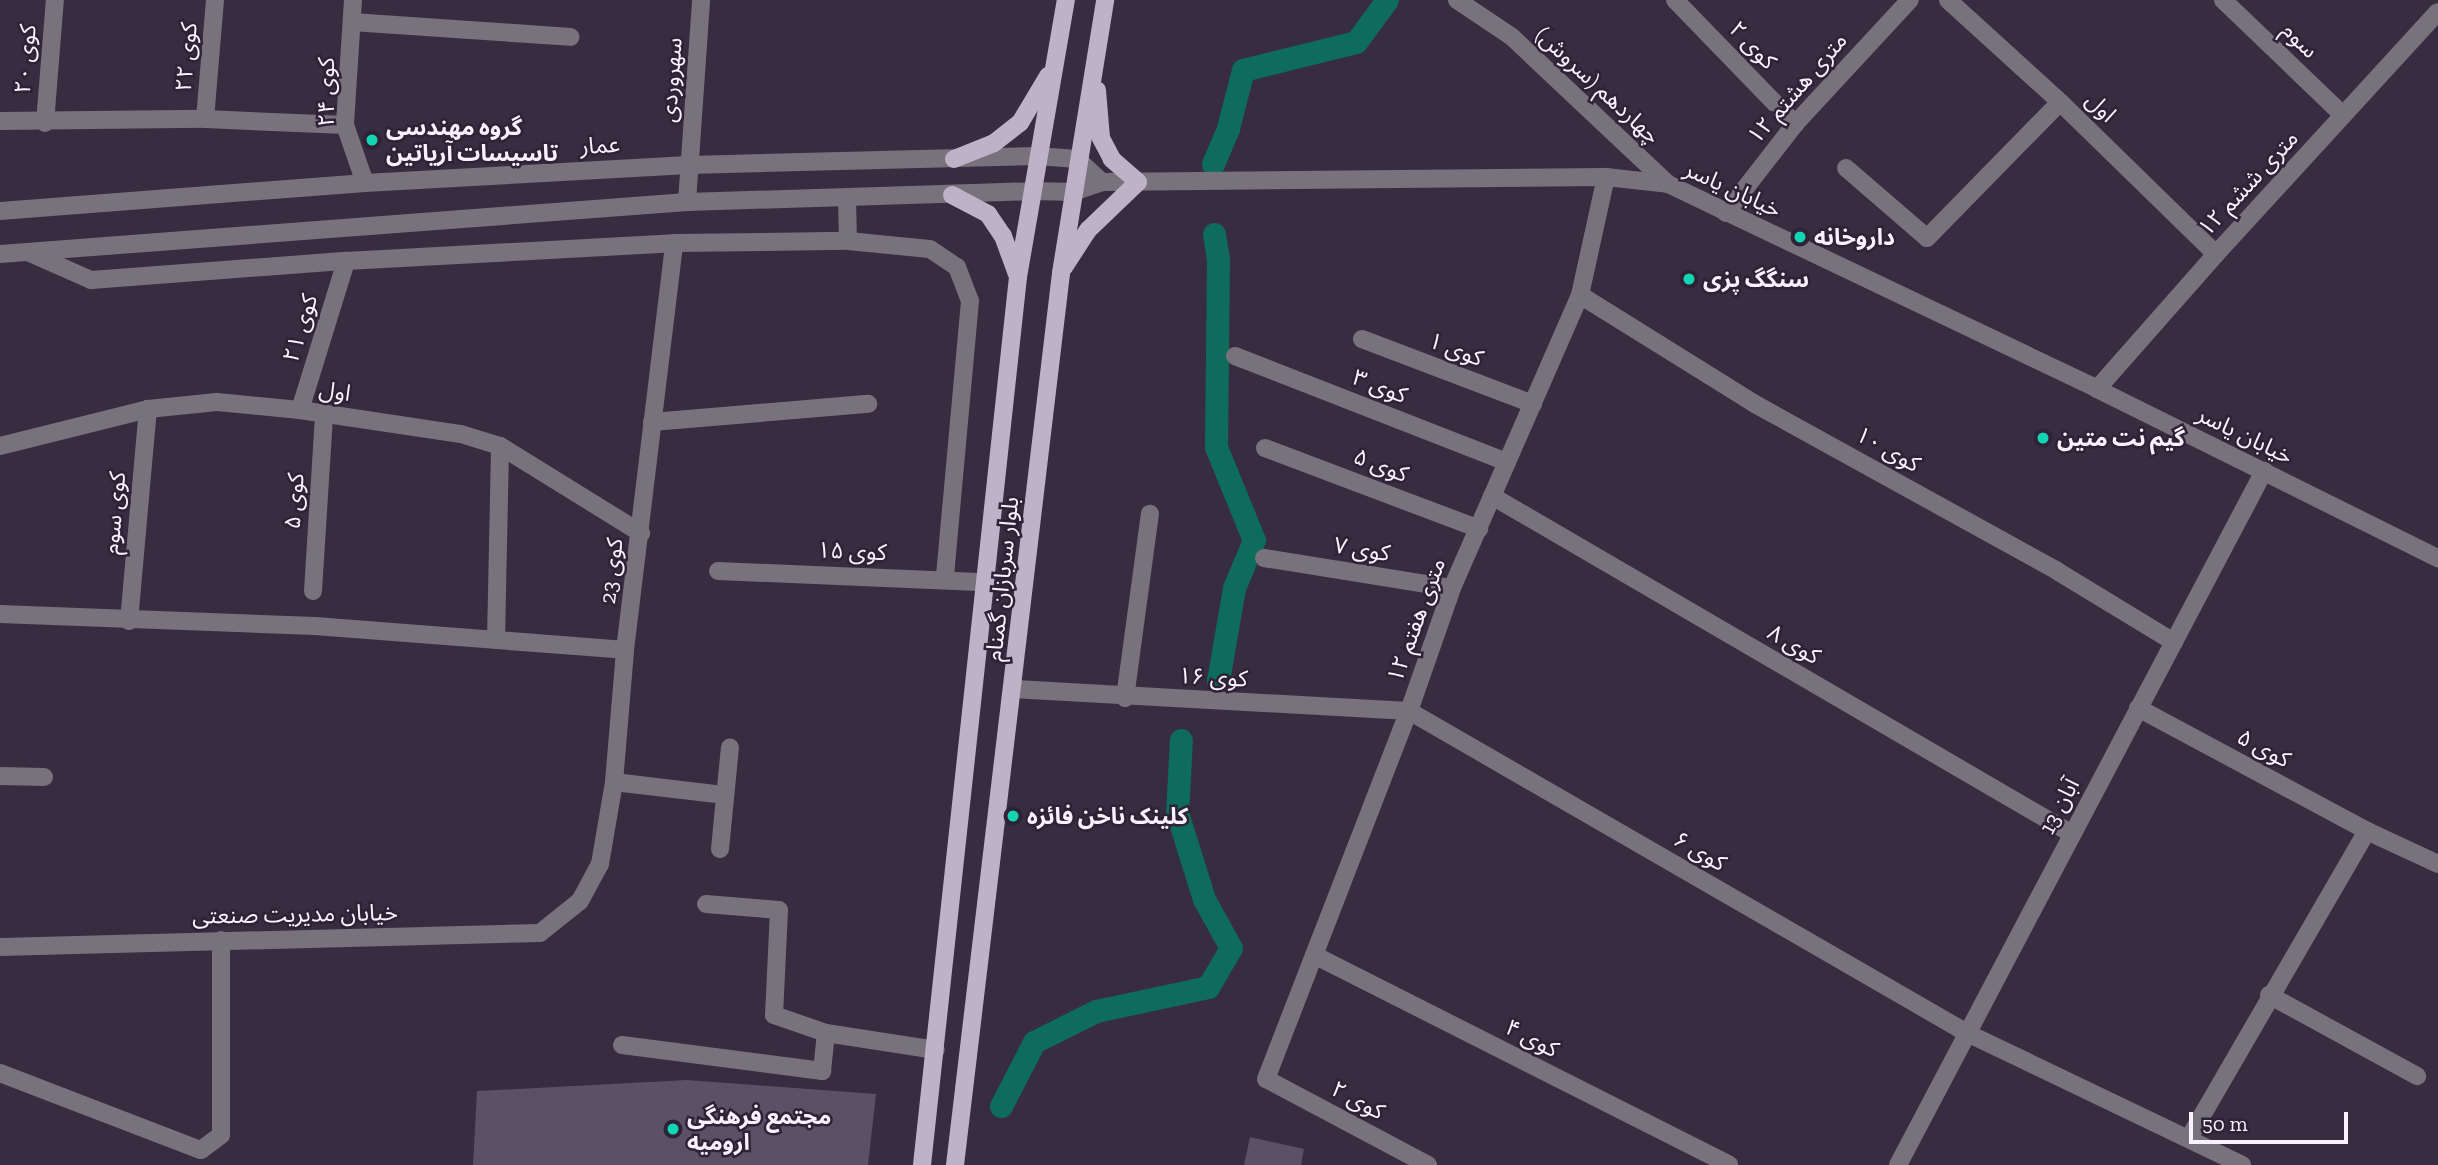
<!DOCTYPE html>
<meta charset="utf-8">
<style>
body{margin:0}
#map{position:relative;width:2438px;height:1165px;overflow:hidden;background:#382c41;font-family:"Zilla Slab","Noto Sans Arabic",serif}
div>[style]{position:absolute}
[style*='--x']{left:calc(var(--x)*1px);top:calc(var(--y)*1px);width:calc(var(--w)*1px);rotate:calc(var(--a)*1deg)}
.canal>*{height:23px;margin:-11.5px;padding:0 11.5px;transform-origin:11.5px;border-radius:11.5px;background:#0d6c5b}
.building>*{inset:0;background:#5c5066}
.minor>*{height:18px;margin:-9px;padding:0 9px;transform-origin:9px;border-radius:9px;background:#78727d}
.major>*{height:18px;margin:-9px;padding:0 9px;transform-origin:9px;border-radius:9px;background:#beb2c8}
.dots>*{width:19px;height:19px;translate:-50% -50%;box-sizing:border-box;border:4px solid #2e2236;border-radius:50%}
span{translate:-50% -50%;white-space:nowrap;text-align:center;line-height:1.15;-webkit-text-stroke:5px #2e2236;paint-order:stroke}
.street-label{font-size:23px;color:#f9f1ff}
.poi-label{font-size:23px;color:#f9f1ff;font-weight:700}
.left{translate:0 -50%;text-align:left}
.scale{position:absolute;left:2189px;top:1112px;width:159px;height:32px;box-sizing:border-box;border:4px solid #f9f1ff;border-top:0;padding-left:9px;font-size:21px;line-height:24px;white-space:nowrap;color:#f9f1ff;-webkit-text-stroke:5px #2e2236;paint-order:stroke}
</style>
<div id="map">
<div class="canal">
<i style="--x:1213;--y:164;--w:39;--a:-67"></i>
<i style="--x:1228;--y:128;--w:60;--a:-75.5"></i>
<i style="--x:1243;--y:70;--w:116;--a:-13.9"></i>
<i style="--x:1356;--y:42;--w:52;--a:-53.6"></i>
<i style="--x:1214;--y:234;--w:24;--a:81"></i>
<i style="--x:1218;--y:258;--w:189;--a:90.6"></i>
<i style="--x:1216;--y:447;--w:100;--a:67.8"></i>
<i style="--x:1254;--y:540;--w:52;--a:112.6"></i>
<i style="--x:1234;--y:588;--w:94;--a:99.8"></i>
<i style="--x:1001;--y:1106;--w:72;--a:-62.7"></i>
<i style="--x:1034;--y:1042;--w:69;--a:-26.6"></i>
<i style="--x:1096;--y:1011;--w:115;--a:-12.1"></i>
<i style="--x:1208;--y:987;--w:45;--a:-59.5"></i>
<i style="--x:1231;--y:948;--w:56;--a:-118.9"></i>
<i style="--x:1204;--y:899;--w:90;--a:-107.4"></i>
<i style="--x:1177;--y:813;--w:73;--a:-86.9"></i>
</div>
<div class="building">
<i style="clip-path:polygon(687px 1080px,876px 1094px,868px 1165px,473px 1165px,477px 1091px)"></i>
<i style="clip-path:polygon(1250px 1137px,1304px 1149px,1301px 1165px,1244px 1165px)"></i>
</div>
<div class="minor">
<i style="--x:353;--y:0;--w:125;--a:93.7"></i>
<i style="--x:345;--y:125;--w:61;--a:71"></i>
<i style="--x:1457;--y:0;--w:66;--a:33.9"></i>
<i style="--x:1512;--y:37;--w:214;--a:43.3"></i>
<i style="--x:1675;--y:0;--w:173;--a:45.9"></i>
<i style="--x:1948;--y:0;--w:151;--a:42.3"></i>
<i style="--x:2060;--y:102;--w:218;--a:44.3"></i>
<i style="--x:2223;--y:0;--w:166;--a:43.8"></i>
<i style="--x:352;--y:22;--w:219;--a:3.9"></i>
<i style="--x:205;--y:119;--w:119;--a:-85.2"></i>
<i style="--x:0;--y:121;--w:205;--a:-0.6"></i>
<i style="--x:205;--y:119;--w:140;--a:2.5"></i>
<i style="--x:45;--y:123;--w:123;--a:-85.4"></i>
<i style="--x:1846;--y:168;--w:107;--a:40.8"></i>
<i style="--x:1927;--y:238;--w:190;--a:-45.6"></i>
<i style="--x:847;--y:198;--w:43;--a:88.7"></i>
<i style="--x:687;--y:202;--w:202;--a:-86"></i>
<i style="--x:0;--y:211;--w:366;--a:-4.4"></i>
<i style="--x:365;--y:183;--w:324;--a:-3.2"></i>
<i style="--x:689;--y:165;--w:348;--a:-1.5"></i>
<i style="--x:1037;--y:156;--w:40;--a:4.3"></i>
<i style="--x:1077;--y:159;--w:34;--a:43"></i>
<i style="--x:1726;--y:213;--w:113;--a:-52.2"></i>
<i style="--x:1795;--y:124;--w:169;--a:-47.2"></i>
<i style="--x:30;--y:253;--w:67;--a:23.9"></i>
<i style="--x:91;--y:280;--w:256;--a:-4.3"></i>
<i style="--x:346;--y:261;--w:328;--a:-3.1"></i>
<i style="--x:674;--y:243;--w:174;--a:-0.7"></i>
<i style="--x:848;--y:241;--w:82;--a:5.6"></i>
<i style="--x:930;--y:249;--w:32;--a:34"></i>
<i style="--x:957;--y:267;--w:36;--a:69"></i>
<i style="--x:970;--y:301;--w:278;--a:95.2"></i>
<i style="--x:0;--y:254;--w:689;--a:-4.33"></i>
<i style="--x:687;--y:202;--w:346;--a:-1.8"></i>
<i style="--x:1033;--y:191;--w:40;--a:1.4"></i>
<i style="--x:1073;--y:192;--w:31;--a:-19"></i>
<i style="--x:1102;--y:182;--w:504;--a:-0.57"></i>
<i style="--x:1606;--y:177;--w:62;--a:6.4"></i>
<i style="--x:1668;--y:184;--w:475;--a:25.5"></i>
<i style="--x:2097;--y:389;--w:381;--a:26.4"></i>
<i style="--x:1580;--y:295;--w:206;--a:31.9"></i>
<i style="--x:1755;--y:404;--w:345;--a:28.9"></i>
<i style="--x:2057;--y:571;--w:137;--a:31.3"></i>
<i style="--x:1362;--y:339;--w:183;--a:20.8"></i>
<i style="--x:1235;--y:356;--w:292;--a:21.3"></i>
<i style="--x:2097;--y:389;--w:180;--a:-48.6"></i>
<i style="--x:2216;--y:254;--w:328;--a:-47.5"></i>
<i style="--x:300;--y:410;--w:156;--a:-72.8"></i>
<i style="--x:652;--y:422;--w:217;--a:-4.8"></i>
<i style="--x:0;--y:446;--w:153;--a:-14"></i>
<i style="--x:148;--y:409;--w:69;--a:-5.8"></i>
<i style="--x:217;--y:402;--w:83;--a:5.5"></i>
<i style="--x:300;--y:410;--w:163;--a:8.5"></i>
<i style="--x:461;--y:434;--w:41;--a:17.1"></i>
<i style="--x:500;--y:446;--w:166;--a:31.7"></i>
<i style="--x:1265;--y:448;--w:229;--a:20.7"></i>
<i style="--x:1492;--y:496;--w:671;--a:30.23"></i>
<i style="--x:1264;--y:558;--w:190;--a:9.1"></i>
<i style="--x:718;--y:571;--w:266;--a:2.4"></i>
<i style="--x:313;--y:591;--w:177;--a:-86.4"></i>
<i style="--x:0;--y:614;--w:315;--a:2.2"></i>
<i style="--x:315;--y:626;--w:311;--a:4.4"></i>
<i style="--x:129;--y:621;--w:213;--a:-84.9"></i>
<i style="--x:496;--y:640;--w:194;--a:-88.8"></i>
<i style="--x:1014;--y:689;--w:396;--a:3.2"></i>
<i style="--x:1409;--y:711;--w:644;--a:29.99"></i>
<i style="--x:1967;--y:1033;--w:305;--a:25.6"></i>
<i style="--x:1125;--y:698;--w:186;--a:-82.3"></i>
<i style="--x:2138;--y:708;--w:260;--a:28.2"></i>
<i style="--x:2367;--y:831;--w:78;--a:24.9"></i>
<i style="--x:0;--y:776;--w:44;--a:1.3"></i>
<i style="--x:614;--y:782;--w:112;--a:6.7"></i>
<i style="--x:720;--y:849;--w:102;--a:-84.4"></i>
<i style="--x:706;--y:904;--w:73;--a:4.7"></i>
<i style="--x:779;--y:910;--w:105;--a:92.7"></i>
<i style="--x:774;--y:1015;--w:55;--a:19.1"></i>
<i style="--x:0;--y:947;--w:540;--a:-1.49"></i>
<i style="--x:540;--y:933;--w:51;--a:-38.7"></i>
<i style="--x:580;--y:901;--w:42;--a:-61.6"></i>
<i style="--x:600;--y:864;--w:83;--a:-80.3"></i>
<i style="--x:614;--y:782;--w:132;--a:-85.2"></i>
<i style="--x:625;--y:650;--w:410;--a:-83.1"></i>
<i style="--x:1314;--y:955;--w:465;--a:26.8"></i>
<i style="--x:2269;--y:995;--w:169;--a:28.7"></i>
<i style="--x:622;--y:1045;--w:202;--a:7.4"></i>
<i style="--x:822;--y:1071;--w:38;--a:-84"></i>
<i style="--x:826;--y:1033;--w:111;--a:8.8"></i>
<i style="--x:0;--y:1073;--w:215;--a:21"></i>
<i style="--x:201;--y:1150;--w:25;--a:-37"></i>
<i style="--x:221;--y:1135;--w:195;--a:-90"></i>
<i style="--x:2189;--y:1138;--w:355;--a:-59.9"></i>
<i style="--x:1428;--y:1165;--w:183;--a:-152"></i>
<i style="--x:1266;--y:1079;--w:395;--a:-68.8"></i>
<i style="--x:1409;--y:711;--w:130;--a:-70.7"></i>
<i style="--x:1452;--y:588;--w:320;--a:-66.4"></i>
<i style="--x:1580;--y:295;--w:121;--a:-77.6"></i>
<i style="--x:1898;--y:1165;--w:785;--a:-62.19"></i>
</div>
<div class="major">
<i style="--x:954;--y:159;--w:43;--a:-21.8"></i>
<i style="--x:994;--y:143;--w:33;--a:-38"></i>
<i style="--x:1020;--y:123;--w:55;--a:-59.2"></i>
<i style="--x:952;--y:195;--w:41;--a:27.8"></i>
<i style="--x:988;--y:214;--w:27;--a:56"></i>
<i style="--x:1003;--y:236;--w:40;--a:69.8"></i>
<i style="--x:1064;--y:267;--w:44;--a:-57"></i>
<i style="--x:1088;--y:230;--w:69;--a:-43.8"></i>
<i style="--x:1138;--y:182;--w:35;--a:-139"></i>
<i style="--x:1112;--y:159;--w:24;--a:-118"></i>
<i style="--x:1101;--y:138;--w:48;--a:-94.8"></i>
<i style="--x:922;--y:1165;--w:893;--a:-83.83"></i>
<i style="--x:1018;--y:277;--w:281;--a:-80.2"></i>
<i style="--x:955;--y:1165;--w:898;--a:-83.22"></i>
<i style="--x:1061;--y:273;--w:277;--a:-80.8"></i>
</div>
<div class="dots">
<i style="left:372px;top:140px;background:#13d5b4"></i>
<i style="left:1800px;top:237px;background:#13d5b4"></i>
<i style="left:1689px;top:279px;background:#13d5b4"></i>
<i style="left:2043px;top:438px;background:#13d5b4"></i>
<i style="left:1013px;top:816px;background:#13d5b4"></i>
<i style="left:673px;top:1129px;background:#13d5b4"></i>
</div>
<div class="street-label">
<span style="left:2300px;top:40px;rotate:44deg">سوم</span>
<span style="left:1753px;top:45px;rotate:46deg">کوی ۲</span>
<span style="left:186px;top:57px;rotate:-85deg">کوی ۲۲</span>
<span style="left:25px;top:59px;rotate:-85deg">کوی ۲۰</span>
<span style="left:671px;top:80px;rotate:-86deg">سهروردی</span>
<span style="left:1598px;top:85px;rotate:43deg">چهاردهم (سروش)</span>
<span style="left:1797px;top:88px;rotate:-49deg">۱۲ متری هشتم</span>
<span style="left:326px;top:92px;rotate:-90deg">کوی ۲۴</span>
<span style="left:2101px;top:107px;rotate:44deg">اول</span>
<span style="left:600px;top:145px;rotate:-3deg">عمار</span>
<span style="left:2248px;top:183px;rotate:-47deg">۱۲ متری ششم</span>
<span style="left:1733px;top:189px;rotate:25deg">خیابان یاسر</span>
<span style="left:300px;top:328px;rotate:-73deg">کوی ۲۱</span>
<span style="left:1456px;top:349px;rotate:21deg">کوی ۱</span>
<span style="left:1380px;top:386px;rotate:21deg">کوی ۳</span>
<span style="left:335px;top:391px;rotate:9deg">اول</span>
<span style="left:2245px;top:435px;rotate:26deg">خیابان یاسر</span>
<span style="left:1888px;top:449px;rotate:29deg">کوی ۱۰</span>
<span style="left:1381px;top:465px;rotate:21deg">کوی ۵</span>
<span style="left:294px;top:501px;rotate:-86deg">کوی ۵</span>
<span style="left:114px;top:513px;rotate:-85deg">کوی سوم</span>
<span style="left:1362px;top:549px;rotate:9deg">کوی ۷</span>
<span style="left:852px;top:551px;rotate:2deg">کوی ۱۵</span>
<span style="left:611px;top:571px;rotate:-83deg">کوی 23</span>
<span style="left:1002px;top:579px;rotate:-84deg">بلوار سربازان گمنام</span>
<span style="left:1416px;top:620px;rotate:-70deg">۱۲ متری هفتم</span>
<span style="left:1794px;top:644px;rotate:30deg">کوی ۸</span>
<span style="left:1213px;top:677px;rotate:3deg">کوی ۱۶</span>
<span style="left:2264px;top:748px;rotate:28deg">کوی ۵</span>
<span style="left:2059px;top:806px;rotate:-62deg">13 آبان</span>
<span style="left:1700px;top:851px;rotate:30deg">کوی ۶</span>
<span style="left:295px;top:914px;rotate:-1deg">خیابان مدیریت صنعتی</span>
<span style="left:1532px;top:1038px;rotate:27deg">کوی ۴</span>
<span style="left:1358px;top:1100px;rotate:28deg">کوی ۲</span>
</div>
<div class="poi-label">
<span class="left" style="left:386px;top:140px">گروه مهندسی<br>تاسیسات آریاتین</span>
<span class="left" style="left:1814px;top:237px">داروخانه</span>
<span class="left" style="left:1703px;top:279px">سنگگ پزی</span>
<span class="left" style="left:2057px;top:438px">گیم نت متین</span>
<span class="left" style="left:1027px;top:816px">کلینک ناخن فائزه</span>
<span class="left" style="left:687px;top:1129px">مجتمع فرهنگی<br>ارومیه</span>
</div>
<div class="scale">50 m</div>
</div>
